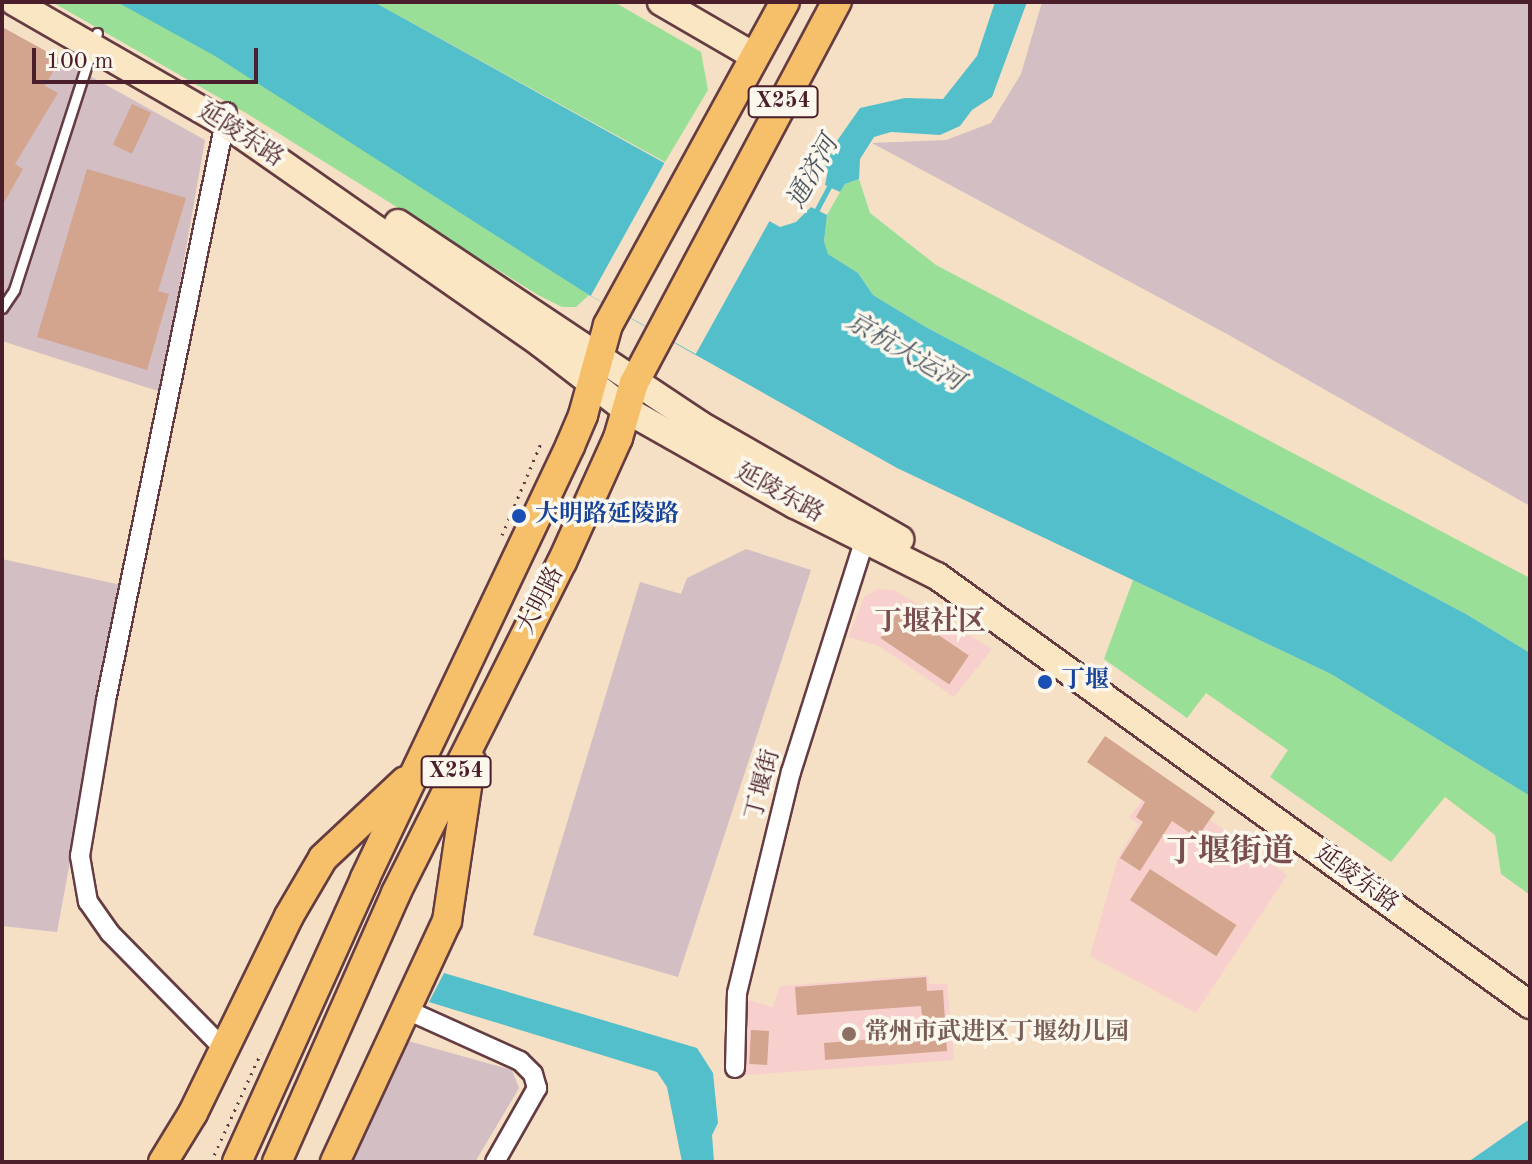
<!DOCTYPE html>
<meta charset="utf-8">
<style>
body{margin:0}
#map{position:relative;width:1532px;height:1164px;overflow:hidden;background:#f5dfc5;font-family:"Old Standard TT","Noto Serif SC",serif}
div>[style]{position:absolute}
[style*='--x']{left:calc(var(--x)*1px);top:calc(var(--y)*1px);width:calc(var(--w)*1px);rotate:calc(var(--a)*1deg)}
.built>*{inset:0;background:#f7d0cd}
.industrial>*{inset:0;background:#d2bec3}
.green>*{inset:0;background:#9adf97}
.water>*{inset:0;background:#52bfca}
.pier>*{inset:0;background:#f5dfc5;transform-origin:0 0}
.stream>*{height:5px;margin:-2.5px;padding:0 2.5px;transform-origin:2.5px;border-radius:2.5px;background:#52bfca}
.building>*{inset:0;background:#d3a48e;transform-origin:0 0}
.path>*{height:3px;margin-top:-1.5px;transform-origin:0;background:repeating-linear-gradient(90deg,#643c42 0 2px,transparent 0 8px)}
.roads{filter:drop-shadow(2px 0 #643c42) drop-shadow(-2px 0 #643c42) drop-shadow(0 2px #643c42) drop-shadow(0 -2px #643c42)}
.lane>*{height:9px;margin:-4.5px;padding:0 4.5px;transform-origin:4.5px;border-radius:4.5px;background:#fff}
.street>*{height:18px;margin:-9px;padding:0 9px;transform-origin:9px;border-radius:9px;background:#fff}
.secondary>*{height:26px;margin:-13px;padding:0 13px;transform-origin:13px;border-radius:13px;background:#fbe6c4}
.primary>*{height:28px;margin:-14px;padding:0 14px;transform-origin:14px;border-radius:14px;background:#f6c06b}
.dots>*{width:22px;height:22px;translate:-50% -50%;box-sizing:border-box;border:4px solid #fbf7ec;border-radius:50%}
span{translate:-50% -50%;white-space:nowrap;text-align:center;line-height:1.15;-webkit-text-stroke:7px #fbf7ec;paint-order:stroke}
.shield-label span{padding:2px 6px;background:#fbf7ec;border:2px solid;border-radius:6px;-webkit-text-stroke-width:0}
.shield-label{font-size:22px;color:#4a1f2b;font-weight:700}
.street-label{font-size:24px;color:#4a1f2b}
.transit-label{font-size:24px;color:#164399;font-weight:700}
.left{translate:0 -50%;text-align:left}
.education-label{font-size:24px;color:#785e54;font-weight:700}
.water-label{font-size:26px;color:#4d5763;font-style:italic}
.quarter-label{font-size:28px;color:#7a4e4e;font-weight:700}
.district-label{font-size:32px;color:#7a4e4e;font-weight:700}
.frame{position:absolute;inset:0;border:4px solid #4a1f2b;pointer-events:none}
.scale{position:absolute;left:32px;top:48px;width:226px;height:36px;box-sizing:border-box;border:4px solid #4a1f2b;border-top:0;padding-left:10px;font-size:24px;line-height:28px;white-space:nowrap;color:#4a1f2b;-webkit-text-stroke:6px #fbf7ec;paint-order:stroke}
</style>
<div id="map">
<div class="built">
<i style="clip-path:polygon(879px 589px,896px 591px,992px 649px,954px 697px,879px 646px,848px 637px,865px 596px)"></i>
<i style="clip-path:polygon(1142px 800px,1196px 838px,1210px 820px,1287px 875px,1196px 1013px,1090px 956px,1119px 855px,1139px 824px,1129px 818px)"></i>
<i style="clip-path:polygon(928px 975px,929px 984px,947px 984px,954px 1060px,746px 1075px,747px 1000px,773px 1007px,780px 986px)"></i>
</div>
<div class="industrial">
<i style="clip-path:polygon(1042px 2px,1530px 2px,1530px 506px,1227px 334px,872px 143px,946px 140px,991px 123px,1021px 74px)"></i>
<i style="clip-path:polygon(2px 27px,205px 140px,161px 392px,2px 341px)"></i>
<i style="clip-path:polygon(746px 549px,811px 570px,678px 977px,533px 935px,640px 582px,681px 594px,687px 578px)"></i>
<i style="clip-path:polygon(2px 559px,121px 585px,57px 932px,2px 926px)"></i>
<i style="clip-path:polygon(408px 1041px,512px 1070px,519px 1088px,475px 1162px,352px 1162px)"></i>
</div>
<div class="green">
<i style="clip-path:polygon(52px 2px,120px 2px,221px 55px,589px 295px,576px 307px,562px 307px,538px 295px,246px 113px)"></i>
<i style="clip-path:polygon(374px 2px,614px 2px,701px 52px,708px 90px,665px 162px)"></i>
<i style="clip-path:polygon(859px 179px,870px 213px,936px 265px,1530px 578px,1530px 653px,1466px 614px,924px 326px,873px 295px,858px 273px,828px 254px,824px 241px,827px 215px,840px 192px,845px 184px)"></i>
<i style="clip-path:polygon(1133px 580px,1331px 674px,1530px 796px,1530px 895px,1501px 874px,1495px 835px,1445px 797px,1391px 862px,1270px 777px,1288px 750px,1206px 693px,1187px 718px,1104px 659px)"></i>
</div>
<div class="water">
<i style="clip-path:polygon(117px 2px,374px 2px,780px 227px,796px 222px,811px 207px,827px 215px,824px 241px,828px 254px,858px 273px,873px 295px,924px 326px,1466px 614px,1530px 653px,1530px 796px,1331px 674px,897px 468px,694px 354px,589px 295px,215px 56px)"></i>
<i style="clip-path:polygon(995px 2px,1027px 2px,992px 97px,972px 110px,960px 126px,940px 135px,891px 132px,874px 137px,860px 159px,859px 179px,845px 184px,840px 192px,825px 185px,828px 170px,823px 161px,860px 108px,905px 98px,943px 99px,977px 56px)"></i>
<i style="clip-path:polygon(444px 973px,697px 1048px,713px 1073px,718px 1123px,712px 1135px,714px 1162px,682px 1162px,667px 1087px,657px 1072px,429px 1002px)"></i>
<i style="clip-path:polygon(1530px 1119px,1530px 1162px,1468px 1162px,1524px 1123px)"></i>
</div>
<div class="pier">
<i style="left:665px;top:162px;width:120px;height:153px;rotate:29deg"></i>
</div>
<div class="stream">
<i style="--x:815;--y:213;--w:34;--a:-62"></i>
</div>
<div class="building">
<i style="clip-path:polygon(2px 27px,60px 59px,45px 86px,58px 93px,15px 164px,23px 169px,2px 206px)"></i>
<i style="left:132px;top:104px;width:21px;height:45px;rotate:25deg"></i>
<i style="clip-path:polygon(87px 169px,186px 198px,158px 291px,169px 294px,147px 370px,37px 337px)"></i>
<i style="left:900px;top:609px;width:83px;height:35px;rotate:34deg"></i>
<i style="clip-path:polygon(1105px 736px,1215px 812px,1197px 838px,1172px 821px,1140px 871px,1120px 858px,1143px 822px,1136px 817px,1145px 802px,1087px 762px)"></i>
<i style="left:1150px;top:869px;width:103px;height:37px;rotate:33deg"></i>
<i style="clip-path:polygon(926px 977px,927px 991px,943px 990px,947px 1051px,825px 1060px,824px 1043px,924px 1035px,921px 1006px,797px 1015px,795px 987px)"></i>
<i style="left:751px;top:1030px;width:18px;height:34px;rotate:3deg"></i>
</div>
<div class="path">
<i style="--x:502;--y:535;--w:100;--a:-67"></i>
<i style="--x:211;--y:1162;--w:120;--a:-65.4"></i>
</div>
<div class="roads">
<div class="lane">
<i style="--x:2;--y:308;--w:22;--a:-56"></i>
<i style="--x:14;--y:290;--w:270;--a:-72.1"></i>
</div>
<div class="street">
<i style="--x:407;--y:1010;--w:124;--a:24.3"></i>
<i style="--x:520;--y:1061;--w:18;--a:45"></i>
<i style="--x:533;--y:1074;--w:15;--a:74"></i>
<i style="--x:537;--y:1088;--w:85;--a:119.6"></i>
<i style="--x:224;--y:1049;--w:163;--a:-134.5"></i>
<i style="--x:110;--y:933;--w:38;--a:-125"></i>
<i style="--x:88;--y:902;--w:47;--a:-99.9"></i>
<i style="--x:80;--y:856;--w:158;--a:-80.5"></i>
<i style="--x:106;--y:700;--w:600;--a:-78.37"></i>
<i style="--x:735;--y:1068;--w:75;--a:-88.5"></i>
<i style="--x:737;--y:993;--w:228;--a:-76.3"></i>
<i style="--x:791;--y:772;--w:252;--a:-72.4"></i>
</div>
<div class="secondary">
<i style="--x:14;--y:2;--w:241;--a:29.9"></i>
<i style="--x:223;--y:122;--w:388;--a:34.9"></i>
<i style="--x:541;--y:344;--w:106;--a:37.7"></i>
<i style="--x:625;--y:409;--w:195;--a:29.5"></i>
<i style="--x:795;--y:505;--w:159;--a:26.6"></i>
<i style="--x:937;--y:576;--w:732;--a:35.88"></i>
<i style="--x:661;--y:2;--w:108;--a:30.1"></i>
<i style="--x:398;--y:223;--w:362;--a:33.7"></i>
<i style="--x:699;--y:424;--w:232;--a:29.8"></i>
</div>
<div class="primary">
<i style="--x:163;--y:1162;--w:57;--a:-58.5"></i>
<i style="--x:193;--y:1113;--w:219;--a:-64"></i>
<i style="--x:289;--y:916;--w:67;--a:-59.6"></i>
<i style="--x:323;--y:858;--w:112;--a:-43.2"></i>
<i style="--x:237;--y:1162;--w:312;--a:-65.7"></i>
<i style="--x:365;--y:878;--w:478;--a:-64.6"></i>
<i style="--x:570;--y:446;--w:34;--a:-67"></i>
<i style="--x:583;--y:415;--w:93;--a:-74.5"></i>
<i style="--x:608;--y:325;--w:368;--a:-61.3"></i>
<i style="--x:277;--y:1162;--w:294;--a:-66.1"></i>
<i style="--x:396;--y:893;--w:370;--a:-63.4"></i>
<i style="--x:562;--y:562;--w:136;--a:-65.7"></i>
<i style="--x:618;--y:438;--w:57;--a:-73.8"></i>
<i style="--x:634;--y:383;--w:432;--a:-62"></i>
<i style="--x:335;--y:1162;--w:266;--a:-65.1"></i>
<i style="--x:447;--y:921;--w:162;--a:-81.5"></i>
</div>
</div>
<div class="dots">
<i style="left:519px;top:516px;background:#1a4fb4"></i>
<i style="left:1045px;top:682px;background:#1a4fb4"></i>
<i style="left:849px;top:1034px;background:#8d6e63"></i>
</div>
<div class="shield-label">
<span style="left:783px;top:102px">X254</span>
<span style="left:456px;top:772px">X254</span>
</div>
<div class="street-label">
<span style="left:240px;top:136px;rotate:33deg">延陵东路</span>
<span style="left:779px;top:494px;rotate:29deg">延陵东路</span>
<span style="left:542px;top:601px;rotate:-63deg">大明路</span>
<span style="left:764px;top:785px;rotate:-75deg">丁堰街</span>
<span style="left:1356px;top:880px;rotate:36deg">延陵东路</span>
</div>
<div class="transit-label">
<span class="left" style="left:535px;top:516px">大明路延陵路</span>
<span class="left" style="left:1061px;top:682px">丁堰</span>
</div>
<div class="education-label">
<span class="left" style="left:865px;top:1034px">常州市武进区丁堰幼儿园</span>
</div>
<div class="water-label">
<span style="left:814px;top:173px;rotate:-61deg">通济河</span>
<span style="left:904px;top:353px;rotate:30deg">京杭大运河</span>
</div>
<div class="quarter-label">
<span style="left:930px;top:623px">丁堰社区</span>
</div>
<div class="district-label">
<span style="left:1230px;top:853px">丁堰街道</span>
</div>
<div class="frame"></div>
<div class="scale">100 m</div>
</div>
